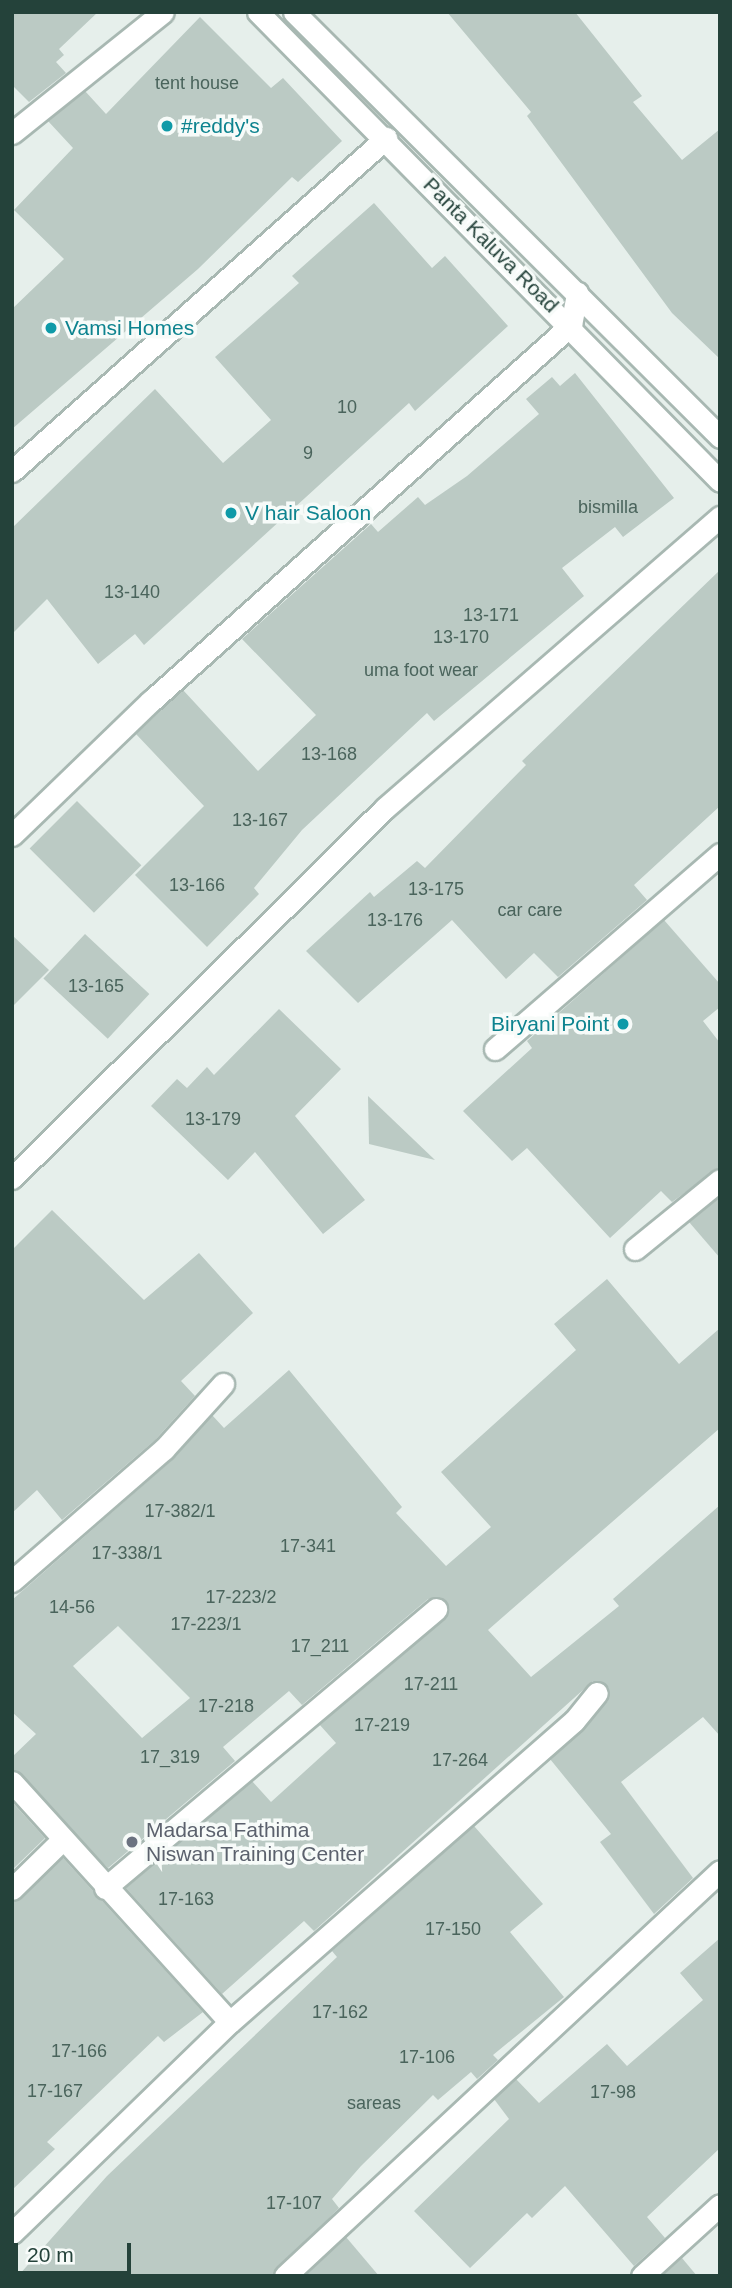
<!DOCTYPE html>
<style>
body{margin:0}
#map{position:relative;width:732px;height:2288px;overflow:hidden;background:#e6efeb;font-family:Arial,sans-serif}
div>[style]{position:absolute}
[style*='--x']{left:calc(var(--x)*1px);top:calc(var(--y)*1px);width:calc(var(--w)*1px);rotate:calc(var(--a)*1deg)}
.building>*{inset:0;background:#bbcac4;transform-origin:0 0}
.roads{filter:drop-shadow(2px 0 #a8b8b2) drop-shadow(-2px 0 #a8b8b2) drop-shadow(0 2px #a8b8b2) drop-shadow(0 -2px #a8b8b2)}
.street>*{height:21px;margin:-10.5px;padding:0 10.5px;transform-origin:10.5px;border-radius:10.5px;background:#fff}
.secondary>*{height:21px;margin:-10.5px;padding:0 10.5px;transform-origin:10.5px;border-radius:10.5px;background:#fff}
.dots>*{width:19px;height:19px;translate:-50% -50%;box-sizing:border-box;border:4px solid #f7fbf9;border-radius:50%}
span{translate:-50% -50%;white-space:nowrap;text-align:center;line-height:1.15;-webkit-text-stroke:7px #f7fbf9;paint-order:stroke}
.number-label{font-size:18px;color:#4a645c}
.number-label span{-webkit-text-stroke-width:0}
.culture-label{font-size:21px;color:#0d838f}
.left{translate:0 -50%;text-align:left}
.right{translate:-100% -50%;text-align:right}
.street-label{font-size:21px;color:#24423a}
.worship-label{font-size:21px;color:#5b616d}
.frame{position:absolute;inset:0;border:14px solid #24423a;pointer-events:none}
.scale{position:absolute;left:14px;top:2243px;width:117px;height:32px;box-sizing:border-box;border:4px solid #24423a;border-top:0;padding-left:9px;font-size:21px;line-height:24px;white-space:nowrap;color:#24423a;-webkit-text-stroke:5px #f7fbf9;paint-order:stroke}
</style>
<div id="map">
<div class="building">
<i style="clip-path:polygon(12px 12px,98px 12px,59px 49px,64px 55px,56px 62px,66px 73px,29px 102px,12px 85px)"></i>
<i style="clip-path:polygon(447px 12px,575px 12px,642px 96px,633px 102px,682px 160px,720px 129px,720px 359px,672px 313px,527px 116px,531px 112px)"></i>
<i style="clip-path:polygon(200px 17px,271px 88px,283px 78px,342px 141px,298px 182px,292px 177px,198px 269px,12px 429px,12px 309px,64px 259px,14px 210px,73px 148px,48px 121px,85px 91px,106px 114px)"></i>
<i style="clip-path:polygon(374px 203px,432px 268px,445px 256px,508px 326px,415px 411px,409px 403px,144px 645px,135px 634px,98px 664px,47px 599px,12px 634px,12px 528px,155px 389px,223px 463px,271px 420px,215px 357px,299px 283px,292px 276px)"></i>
<i style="clip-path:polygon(575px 373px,674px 498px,623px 537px,615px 527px,562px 568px,584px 596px,434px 721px,427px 713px,302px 830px,254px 888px,259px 894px,207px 947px,135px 875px,204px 806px,136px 734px,183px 690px,258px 771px,316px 715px,242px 639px,371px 524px,378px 532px,418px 497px,425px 505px,467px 476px,539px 414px,526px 399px,552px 377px,560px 386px)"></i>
<i style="clip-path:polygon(720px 570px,720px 806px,634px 885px,647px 900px,558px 977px,534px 953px,506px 979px,452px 920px,358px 1003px,306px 951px,370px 892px,374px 897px,417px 861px,425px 868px,526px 765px,522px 761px)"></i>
<i style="left:77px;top:801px;width:91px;height:67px;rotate:45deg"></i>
<i style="clip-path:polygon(664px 920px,720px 984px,720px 1007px,703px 1021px,720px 1043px,720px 1167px,672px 1202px,661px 1191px,610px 1238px,527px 1148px,512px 1161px,463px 1111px,532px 1048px,527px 1041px)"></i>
<i style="left:85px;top:934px;width:88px;height:61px;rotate:43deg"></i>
<i style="clip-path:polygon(12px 935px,49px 970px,12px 1007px)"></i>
<i style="clip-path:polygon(279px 1009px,341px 1069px,295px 1116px,365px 1200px,323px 1234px,255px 1152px,228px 1180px,151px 1106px,177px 1079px,187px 1088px,207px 1067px,214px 1075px)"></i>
<i style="clip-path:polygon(368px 1096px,435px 1160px,369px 1144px)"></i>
<i style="clip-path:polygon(720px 1197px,720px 1258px,689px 1222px)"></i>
<i style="clip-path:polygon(52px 1210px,144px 1300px,199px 1253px,253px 1313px,181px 1381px,195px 1396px,155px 1440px,62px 1520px,37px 1490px,12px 1513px,12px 1250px)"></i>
<i style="clip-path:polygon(evenodd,607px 1279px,679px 1364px,720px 1328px,720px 1428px,488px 1630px,531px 1677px,619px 1606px,613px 1599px,720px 1505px,720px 1736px,703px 1717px,621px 1782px,693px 1878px,654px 1914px,600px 1842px,611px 1834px,550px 1759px,608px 1701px,609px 1688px,593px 1681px,314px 1931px,304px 1921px,222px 1994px,126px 1888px,252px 1781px,271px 1802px,336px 1743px,319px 1724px,444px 1619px,446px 1601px,428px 1599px,302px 1705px,289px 1691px,223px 1747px,235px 1761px,108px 1868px,12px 1769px,12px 1757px,36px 1734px,12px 1712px,12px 1600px,173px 1459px,212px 1415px,224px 1428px,289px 1370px,402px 1507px,396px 1513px,446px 1566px,491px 1527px,441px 1472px,576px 1350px,554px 1324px,607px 1279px,118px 1626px,190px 1698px,142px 1738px,73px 1666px,118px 1626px)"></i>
<i style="clip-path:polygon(12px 1802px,45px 1838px,12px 1870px)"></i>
<i style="clip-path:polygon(474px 1826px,543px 1904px,510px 1932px,564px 1997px,493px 2055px,498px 2060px,477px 2079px,471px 2072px,438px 2100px,433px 2095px,361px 2166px,332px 2199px,339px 2208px,272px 2276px,18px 2276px,107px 2176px,337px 1957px,332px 1951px)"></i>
<i style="clip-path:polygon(63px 1858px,203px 2012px,164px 2042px,158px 2036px,47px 2142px,55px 2149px,12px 2190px,12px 1902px)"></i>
<i style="clip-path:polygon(720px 1938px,720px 2148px,647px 2217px,665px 2238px,634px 2266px,565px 2186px,532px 2218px,527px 2213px,470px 2268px,414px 2211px,509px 2119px,494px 2099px,516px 2079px,539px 2103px,607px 2044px,627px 2066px,703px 2000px,680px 1973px)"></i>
<i style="clip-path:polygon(346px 2237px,379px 2276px,305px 2276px)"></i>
<i style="clip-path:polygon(682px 2258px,697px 2276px,662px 2276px)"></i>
</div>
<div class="roads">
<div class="street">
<i style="--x:12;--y:133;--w:193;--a:-38.7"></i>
<i style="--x:12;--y:471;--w:501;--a:-41.68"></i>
<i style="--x:12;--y:835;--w:193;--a:-44"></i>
<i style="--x:151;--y:701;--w:564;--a:-41.84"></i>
<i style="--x:571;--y:325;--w:33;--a:-79"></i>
<i style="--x:495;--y:1049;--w:298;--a:-40.9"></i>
<i style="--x:12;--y:1178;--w:525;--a:-44.77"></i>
<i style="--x:385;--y:808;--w:444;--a:-41"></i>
<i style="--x:635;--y:1249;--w:109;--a:-39.1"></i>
<i style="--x:12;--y:1581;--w:201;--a:-41"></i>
<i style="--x:164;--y:1449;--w:88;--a:-47.8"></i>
<i style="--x:12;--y:1782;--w:324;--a:47.8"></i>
<i style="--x:105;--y:1888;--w:433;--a:-40.1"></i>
<i style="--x:12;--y:1889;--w:70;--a:-44.4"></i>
<i style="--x:12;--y:2233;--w:303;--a:-44.1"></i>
<i style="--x:230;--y:2022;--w:457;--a:-41.2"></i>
<i style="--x:574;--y:1721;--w:36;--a:-51"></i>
<i style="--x:285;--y:2276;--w:594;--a:-42.95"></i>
<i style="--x:642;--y:2276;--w:105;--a:-42.3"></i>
</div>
<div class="secondary">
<i style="--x:258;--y:12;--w:658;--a:45.43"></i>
<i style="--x:294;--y:12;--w:602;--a:44.93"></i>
</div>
</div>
<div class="dots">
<i style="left:167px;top:126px;background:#0f9aa8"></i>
<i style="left:51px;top:328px;background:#0f9aa8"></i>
<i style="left:231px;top:513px;background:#0f9aa8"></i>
<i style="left:623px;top:1024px;background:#0f9aa8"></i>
<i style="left:132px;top:1842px;background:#6b7280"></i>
</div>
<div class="number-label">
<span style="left:197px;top:83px">tent house</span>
<span style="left:347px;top:407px">10</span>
<span style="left:308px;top:453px">9</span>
<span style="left:608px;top:507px">bismilla</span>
<span style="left:132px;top:592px">13-140</span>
<span style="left:491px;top:615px">13-171</span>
<span style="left:461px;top:637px">13-170</span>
<span style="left:421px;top:670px">uma foot wear</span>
<span style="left:329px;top:754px">13-168</span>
<span style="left:260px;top:820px">13-167</span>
<span style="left:197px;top:885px">13-166</span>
<span style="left:436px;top:889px">13-175</span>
<span style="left:530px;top:910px">car care</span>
<span style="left:395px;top:920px">13-176</span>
<span style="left:96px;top:986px">13-165</span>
<span style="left:213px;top:1119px">13-179</span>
<span style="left:180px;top:1511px">17-382/1</span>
<span style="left:308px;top:1546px">17-341</span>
<span style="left:127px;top:1553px">17-338/1</span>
<span style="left:241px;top:1597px">17-223/2</span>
<span style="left:72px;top:1607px">14-56</span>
<span style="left:206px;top:1624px">17-223/1</span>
<span style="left:320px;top:1646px">17_211</span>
<span style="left:431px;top:1684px">17-211</span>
<span style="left:226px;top:1706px">17-218</span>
<span style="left:382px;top:1725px">17-219</span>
<span style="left:170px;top:1757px">17_319</span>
<span style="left:460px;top:1760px">17-264</span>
<span style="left:186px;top:1899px">17-163</span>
<span style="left:453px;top:1929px">17-150</span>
<span style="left:340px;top:2012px">17-162</span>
<span style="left:79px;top:2051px">17-166</span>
<span style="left:427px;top:2057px">17-106</span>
<span style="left:55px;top:2091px">17-167</span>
<span style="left:613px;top:2092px">17-98</span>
<span style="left:374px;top:2103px">sareas</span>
<span style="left:294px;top:2203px">17-107</span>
</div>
<div class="culture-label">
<span class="left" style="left:181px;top:126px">#reddy's</span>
<span class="left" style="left:65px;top:328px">Vamsi Homes</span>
<span class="left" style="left:245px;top:513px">V hair Saloon</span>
<span class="right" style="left:609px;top:1024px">Biryani Point</span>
</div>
<div class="street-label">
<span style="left:491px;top:245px;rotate:45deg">Panta Kaluva Road</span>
</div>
<div class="worship-label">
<span class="left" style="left:146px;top:1842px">Madarsa Fathima<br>Niswan Training Center</span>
</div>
<div class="frame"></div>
<div class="scale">20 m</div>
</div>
